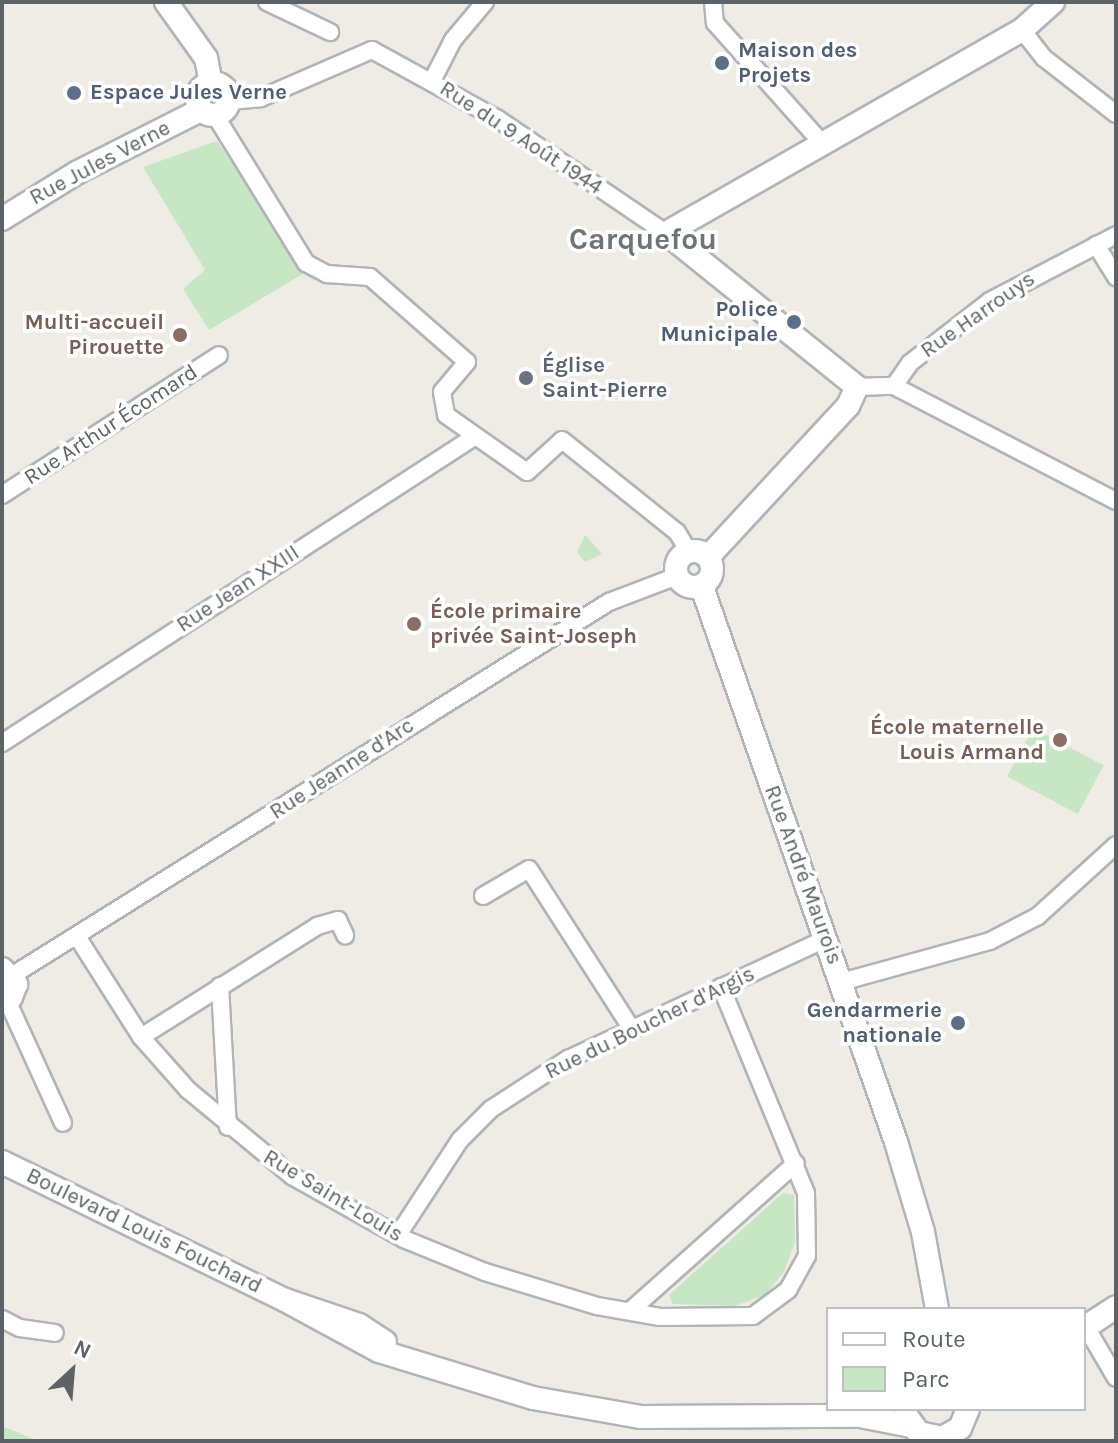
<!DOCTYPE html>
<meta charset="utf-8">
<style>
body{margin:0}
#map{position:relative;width:1118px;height:1443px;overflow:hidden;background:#efece6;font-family:Karla,sans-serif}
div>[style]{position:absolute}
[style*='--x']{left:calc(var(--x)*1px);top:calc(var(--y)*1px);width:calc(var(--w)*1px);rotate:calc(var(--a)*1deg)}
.green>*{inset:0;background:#c7e6c3;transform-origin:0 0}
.roads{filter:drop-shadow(2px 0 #b1b4b8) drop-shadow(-2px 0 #b1b4b8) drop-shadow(0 2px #b1b4b8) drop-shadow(0 -2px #b1b4b8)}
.street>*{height:16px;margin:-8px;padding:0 8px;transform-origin:8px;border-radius:8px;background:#fff}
.secondary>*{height:22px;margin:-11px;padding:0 11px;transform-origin:11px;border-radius:11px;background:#fff}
.secondary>.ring{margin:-11px;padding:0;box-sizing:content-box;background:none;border:22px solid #fff;border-radius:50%}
.dots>*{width:22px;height:22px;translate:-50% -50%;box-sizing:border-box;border:4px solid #fff;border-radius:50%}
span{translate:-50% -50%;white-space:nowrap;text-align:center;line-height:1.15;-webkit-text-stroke:7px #fff;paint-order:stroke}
.service-label{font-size:22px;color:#4e5e75;font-weight:700}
.left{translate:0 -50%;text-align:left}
.right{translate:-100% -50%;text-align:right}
.street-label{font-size:22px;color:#5d6266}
.education-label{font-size:22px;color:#785e54;font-weight:700}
.worship-label{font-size:22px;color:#5b616d;font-weight:700}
.district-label{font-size:30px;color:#6e7478;font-weight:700}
.frame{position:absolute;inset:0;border:4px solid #5d6266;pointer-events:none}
.legend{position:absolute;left:826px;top:1307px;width:260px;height:104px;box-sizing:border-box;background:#fff;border:2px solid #bec0c2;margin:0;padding:10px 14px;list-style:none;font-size:24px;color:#5d6266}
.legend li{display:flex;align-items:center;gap:16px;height:40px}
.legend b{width:40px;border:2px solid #bec0c2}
.north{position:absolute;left:32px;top:1331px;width:80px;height:80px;-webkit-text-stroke:6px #fff;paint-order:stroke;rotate:26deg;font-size:22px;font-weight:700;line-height:32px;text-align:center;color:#5d6266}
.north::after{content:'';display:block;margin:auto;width:28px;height:36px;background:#5d6266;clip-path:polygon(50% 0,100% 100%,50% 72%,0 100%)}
</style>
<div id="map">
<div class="green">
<i style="clip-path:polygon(217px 141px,306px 272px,209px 330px,183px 289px,205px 270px,143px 167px)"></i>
<i style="clip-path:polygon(585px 535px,602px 554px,585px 562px,577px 552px)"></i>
<i style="left:1033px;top:728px;width:80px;height:55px;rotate:28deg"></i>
<i style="clip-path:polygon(783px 1193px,794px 1195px,795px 1242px,784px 1272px,765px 1295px,735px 1306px,673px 1304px,669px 1295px)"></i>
<i style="clip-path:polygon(2px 1426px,38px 1441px,2px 1441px)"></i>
</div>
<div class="roads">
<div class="street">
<i style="--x:267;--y:2;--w:70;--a:25.5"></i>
<i style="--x:713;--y:2;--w:21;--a:85"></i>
<i style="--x:715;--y:23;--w:158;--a:48.3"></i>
<i style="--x:1022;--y:30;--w:36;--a:52"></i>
<i style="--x:1044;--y:58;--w:91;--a:37.9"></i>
<i style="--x:432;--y:81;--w:46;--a:-62.9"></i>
<i style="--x:453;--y:40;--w:50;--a:-49.9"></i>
<i style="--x:229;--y:101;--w:32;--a:-5"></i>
<i style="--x:261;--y:98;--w:121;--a:-23.4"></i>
<i style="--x:372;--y:50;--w:144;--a:28.7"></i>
<i style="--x:498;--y:119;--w:203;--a:34.2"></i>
<i style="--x:215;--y:115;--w:174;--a:58.4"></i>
<i style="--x:306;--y:263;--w:24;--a:28"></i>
<i style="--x:327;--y:274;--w:43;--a:4"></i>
<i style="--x:370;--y:277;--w:129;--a:41.2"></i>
<i style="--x:467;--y:362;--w:39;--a:130"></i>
<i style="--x:442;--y:392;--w:23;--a:80"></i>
<i style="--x:446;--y:415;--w:99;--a:35.1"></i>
<i style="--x:527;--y:472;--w:47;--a:-42.4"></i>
<i style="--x:562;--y:440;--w:147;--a:38.7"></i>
<i style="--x:677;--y:532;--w:21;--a:59"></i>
<i style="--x:1096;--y:245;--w:38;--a:58"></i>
<i style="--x:894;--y:386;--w:28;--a:-55"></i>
<i style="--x:910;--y:363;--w:101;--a:-37.8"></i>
<i style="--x:990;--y:301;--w:142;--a:-27.6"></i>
<i style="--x:857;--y:387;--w:37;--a:-2"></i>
<i style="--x:894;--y:386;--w:250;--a:27.4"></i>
<i style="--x:2;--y:495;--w:258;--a:-32.8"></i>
<i style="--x:2;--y:743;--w:563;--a:-32.96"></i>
<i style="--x:483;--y:896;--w:53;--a:-30.4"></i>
<i style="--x:529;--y:869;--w:189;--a:57.3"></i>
<i style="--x:78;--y:938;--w:117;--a:57.5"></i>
<i style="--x:141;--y:1037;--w:71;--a:48.4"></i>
<i style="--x:188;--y:1090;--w:135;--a:39.6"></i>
<i style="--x:292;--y:1176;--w:129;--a:29.4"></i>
<i style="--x:404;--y:1239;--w:87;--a:22.2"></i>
<i style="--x:485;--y:1272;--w:117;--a:16.9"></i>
<i style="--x:597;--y:1306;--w:64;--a:9.9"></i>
<i style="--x:660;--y:1317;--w:93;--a:-0.6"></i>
<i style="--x:753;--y:1316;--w:44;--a:-36.6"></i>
<i style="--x:788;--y:1290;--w:39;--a:-61"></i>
<i style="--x:807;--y:1256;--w:63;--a:-90.9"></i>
<i style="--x:806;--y:1193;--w:223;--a:-112.4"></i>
<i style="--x:13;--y:975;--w:703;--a:-32.04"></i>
<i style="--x:609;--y:602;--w:73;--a:-20.9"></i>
<i style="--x:841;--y:982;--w:155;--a:-15.4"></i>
<i style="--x:990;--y:941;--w:54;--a:-27.5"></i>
<i style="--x:1038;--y:916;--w:105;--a:-42.3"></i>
<i style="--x:220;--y:986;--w:141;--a:86.8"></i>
<i style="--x:7;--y:1000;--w:135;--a:65.5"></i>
<i style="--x:141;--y:1037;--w:208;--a:-32.2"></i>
<i style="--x:317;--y:926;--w:22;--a:-16"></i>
<i style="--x:338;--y:920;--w:17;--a:65"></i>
<i style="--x:398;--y:1235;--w:113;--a:-56.9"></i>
<i style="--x:460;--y:1140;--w:44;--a:-45"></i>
<i style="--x:491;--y:1109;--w:92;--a:-33"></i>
<i style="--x:568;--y:1059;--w:284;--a:-25"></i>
<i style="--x:630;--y:1311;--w:222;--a:-41.7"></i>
<i style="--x:2;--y:1319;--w:20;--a:27"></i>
<i style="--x:20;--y:1328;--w:35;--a:8"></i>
<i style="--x:1086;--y:1327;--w:59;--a:59.5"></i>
</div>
<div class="secondary">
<i style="--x:166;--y:2;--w:69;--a:54.5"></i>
<i style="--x:206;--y:58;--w:25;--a:79"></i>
<i class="ring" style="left:197px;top:83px;width:10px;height:10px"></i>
<i style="--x:2;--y:219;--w:89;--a:-31.7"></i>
<i style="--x:78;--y:172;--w:138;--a:-26.8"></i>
<i class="ring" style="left:676px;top:551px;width:14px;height:14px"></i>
<i style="--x:708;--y:557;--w:206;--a:-47.2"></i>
<i style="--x:848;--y:406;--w:21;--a:-65"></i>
<i style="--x:857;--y:387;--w:245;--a:-141.1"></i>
<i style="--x:666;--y:233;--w:410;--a:-29.7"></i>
<i style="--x:1022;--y:30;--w:42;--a:-42.1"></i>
<i style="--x:702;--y:587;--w:588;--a:70.73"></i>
<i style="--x:896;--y:1142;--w:94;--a:73.3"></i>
<i style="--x:923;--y:1232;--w:78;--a:79.7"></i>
<i style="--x:2;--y:969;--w:21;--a:47"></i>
<i style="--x:16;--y:984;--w:14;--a:111"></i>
<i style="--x:11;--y:997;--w:10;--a:156"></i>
<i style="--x:2;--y:1162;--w:315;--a:26"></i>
<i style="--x:285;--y:1300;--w:78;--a:18.7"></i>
<i style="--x:359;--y:1325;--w:31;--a:33"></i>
<i style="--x:285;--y:1300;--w:107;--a:28.5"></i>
<i style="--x:379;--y:1351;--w:161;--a:17"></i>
<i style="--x:533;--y:1398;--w:110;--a:10"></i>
<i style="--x:641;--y:1417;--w:219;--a:-0.3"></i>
<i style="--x:860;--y:1416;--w:52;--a:11.1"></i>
<i style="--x:1084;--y:1328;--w:38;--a:-33"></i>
<i style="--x:905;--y:1414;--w:24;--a:54"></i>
<i style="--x:919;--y:1433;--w:24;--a:12"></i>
<i style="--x:942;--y:1438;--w:21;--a:-29"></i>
<i style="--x:960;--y:1428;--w:21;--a:-67"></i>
</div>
</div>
<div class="dots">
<i style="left:722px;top:63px;background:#5c6f8a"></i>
<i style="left:74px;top:93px;background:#5c6f8a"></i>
<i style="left:794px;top:322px;background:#5c6f8a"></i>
<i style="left:180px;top:335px;background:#8d6e63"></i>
<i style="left:526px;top:378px;background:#6b7280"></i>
<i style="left:414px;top:624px;background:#8d6e63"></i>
<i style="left:1060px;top:740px;background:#8d6e63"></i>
<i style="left:958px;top:1023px;background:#5c6f8a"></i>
</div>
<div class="service-label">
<span class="left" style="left:738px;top:63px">Maison des<br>Projets</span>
<span class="left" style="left:90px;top:93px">Espace Jules Verne</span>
<span class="right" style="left:778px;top:322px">Police<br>Municipale</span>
<span class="right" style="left:942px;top:1023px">Gendarmerie<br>nationale</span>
</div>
<div class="street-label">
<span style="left:521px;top:138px;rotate:33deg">Rue du 9 Août 1944</span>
<span style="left:100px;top:163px;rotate:-28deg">Rue Jules Verne</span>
<span style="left:978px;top:315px;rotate:-35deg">Rue Harrouys</span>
<span style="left:111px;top:425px;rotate:-33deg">Rue Arthur Écomard</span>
<span style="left:238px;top:589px;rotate:-33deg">Rue Jean XXIII</span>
<span style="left:342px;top:769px;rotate:-33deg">Rue Jeanne d'Arc</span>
<span style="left:803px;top:875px;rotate:70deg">Rue André Maurois</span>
<span style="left:650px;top:1023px;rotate:-26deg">Rue du Boucher d'Argis</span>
<span style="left:333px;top:1196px;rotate:31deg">Rue Saint-Louis</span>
<span style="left:144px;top:1231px;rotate:26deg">Boulevard Louis Fouchard</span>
</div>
<div class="education-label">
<span class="right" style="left:164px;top:335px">Multi-accueil<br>Pirouette</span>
<span class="left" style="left:430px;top:624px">École primaire<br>privée Saint-Joseph</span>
<span class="right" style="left:1044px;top:740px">École maternelle<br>Louis Armand</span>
</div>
<div class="worship-label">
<span class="left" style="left:542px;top:378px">Église<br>Saint-Pierre</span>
</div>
<div class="district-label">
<span style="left:643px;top:239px">Carquefou</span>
</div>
<div class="frame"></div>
<ul class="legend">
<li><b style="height:10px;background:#fff"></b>Route</li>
<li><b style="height:22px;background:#c7e6c3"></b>Parc</li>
</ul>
<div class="north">N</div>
</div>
